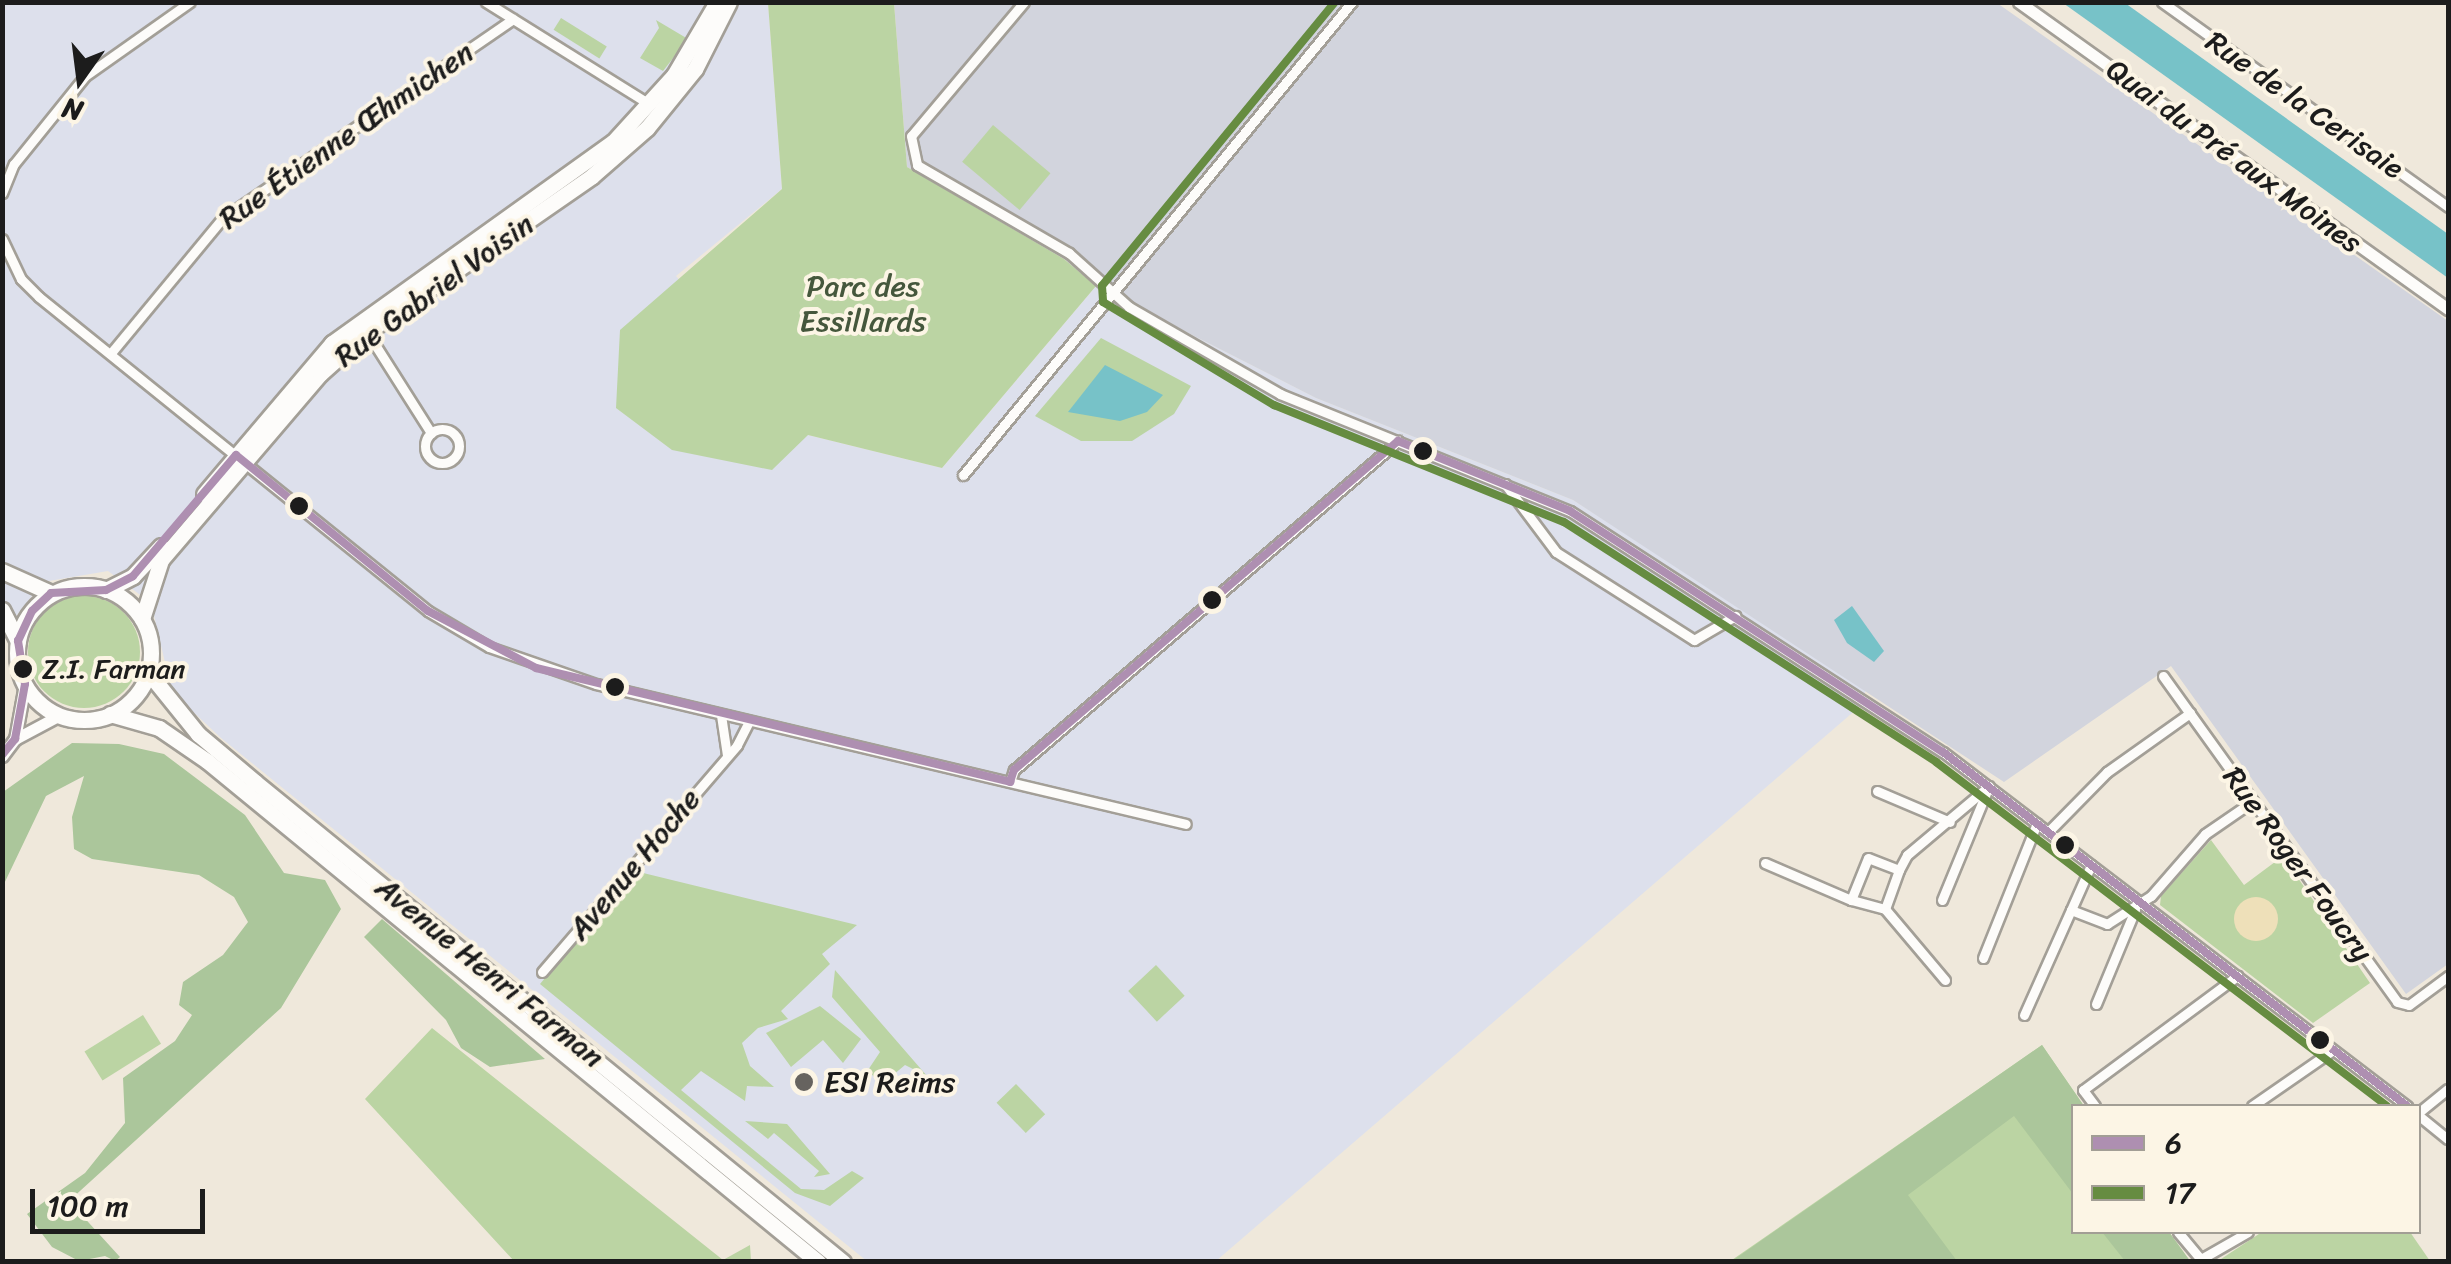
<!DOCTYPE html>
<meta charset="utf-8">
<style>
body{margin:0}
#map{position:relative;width:2451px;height:1264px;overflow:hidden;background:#efe8db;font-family:Sriracha,sans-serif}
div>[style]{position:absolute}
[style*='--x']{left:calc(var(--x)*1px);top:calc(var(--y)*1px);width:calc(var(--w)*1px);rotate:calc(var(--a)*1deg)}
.built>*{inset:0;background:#dde0ec}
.industrial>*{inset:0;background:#d2d4dd}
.green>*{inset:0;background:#bbd4a3;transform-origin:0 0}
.round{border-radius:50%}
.forest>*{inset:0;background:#abc69b}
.sand>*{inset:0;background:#eee0b9}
.water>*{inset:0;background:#77c2c8}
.roads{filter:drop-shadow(2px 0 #a39f97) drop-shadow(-2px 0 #a39f97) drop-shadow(0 2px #a39f97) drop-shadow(0 -2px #a39f97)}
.minor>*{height:9px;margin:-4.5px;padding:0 4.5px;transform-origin:4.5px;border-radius:4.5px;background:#fdfcfa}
.minor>.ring{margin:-4.5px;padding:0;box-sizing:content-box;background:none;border:9px solid #fdfcfa;border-radius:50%}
.tertiary>*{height:11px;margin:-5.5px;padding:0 5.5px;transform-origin:5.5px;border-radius:5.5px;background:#fdfcfa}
.primary>*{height:15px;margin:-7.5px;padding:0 7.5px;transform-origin:7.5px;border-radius:7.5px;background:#fdfcfa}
.primary>.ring{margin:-7.5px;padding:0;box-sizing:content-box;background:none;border:15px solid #fdfcfa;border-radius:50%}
.bus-1>*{height:8px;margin:-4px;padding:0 4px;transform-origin:4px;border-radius:4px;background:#ae8fb1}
.bus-2>*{height:8px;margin:-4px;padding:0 4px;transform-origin:4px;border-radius:4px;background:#668c41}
.dots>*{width:28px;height:28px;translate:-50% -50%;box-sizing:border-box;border:5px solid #fcf5e5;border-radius:50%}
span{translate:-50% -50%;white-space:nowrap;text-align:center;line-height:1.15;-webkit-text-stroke:8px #fcf5e5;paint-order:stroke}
.bus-label{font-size:28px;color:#1c1c1c}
.left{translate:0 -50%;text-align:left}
.street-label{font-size:30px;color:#1c1c1c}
.park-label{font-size:30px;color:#45573c}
.poi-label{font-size:30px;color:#1c1c1c}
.frame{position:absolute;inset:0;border:5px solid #1c1c1c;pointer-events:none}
.legend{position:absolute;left:2071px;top:1104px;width:350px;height:130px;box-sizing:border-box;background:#fcf5e5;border:2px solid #a29e95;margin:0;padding:12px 18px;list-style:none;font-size:30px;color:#1c1c1c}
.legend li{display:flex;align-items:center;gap:20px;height:50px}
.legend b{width:50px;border:2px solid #a29e95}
.north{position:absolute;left:30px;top:30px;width:100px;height:100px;-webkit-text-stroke:8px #fcf5e5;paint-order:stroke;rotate:194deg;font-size:28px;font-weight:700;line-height:40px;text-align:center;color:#1c1c1c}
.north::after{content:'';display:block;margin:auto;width:35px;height:45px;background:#1c1c1c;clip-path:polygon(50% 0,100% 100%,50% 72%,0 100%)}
.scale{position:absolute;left:30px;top:1189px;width:175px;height:45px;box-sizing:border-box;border:5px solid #1c1c1c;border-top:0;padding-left:12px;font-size:30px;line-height:35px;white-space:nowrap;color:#1c1c1c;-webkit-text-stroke:8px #fcf5e5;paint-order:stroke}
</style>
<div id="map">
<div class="built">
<i style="clip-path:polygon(768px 2px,782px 189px,676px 276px,808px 435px,942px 468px,1096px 286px,1316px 398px,1573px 500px,1867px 688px,1858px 708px,1216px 1261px,868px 1262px,221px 738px,172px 692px,151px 603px,108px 571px,43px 582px,3px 633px,3px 3px)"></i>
</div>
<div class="industrial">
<i style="clip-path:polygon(894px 3px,1997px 3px,2448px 321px,2448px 964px,2406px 994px,2171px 666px,2004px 782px,1573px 500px,1316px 398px,1096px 286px,1064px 259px,907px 167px)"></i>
</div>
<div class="green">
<i style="clip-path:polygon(768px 3px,894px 3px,907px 167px,1064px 259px,1096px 286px,942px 468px,808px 435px,772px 470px,672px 450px,616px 408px,620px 330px,782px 189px)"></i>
<i style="left:561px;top:18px;width:54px;height:14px;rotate:32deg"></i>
<i style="clip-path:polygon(656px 20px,688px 39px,663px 71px,640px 58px,659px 28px)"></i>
<i style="left:993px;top:125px;width:75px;height:48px;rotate:40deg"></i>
<i style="clip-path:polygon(1101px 338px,1191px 386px,1174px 414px,1132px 441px,1081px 441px,1035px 416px)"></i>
<i class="round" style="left:28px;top:596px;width:112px;height:112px"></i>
<i style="clip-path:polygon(2211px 840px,2244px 885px,2283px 856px,2370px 983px,2313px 1023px,2160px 905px,2161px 896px)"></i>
<i style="clip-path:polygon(635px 871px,857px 925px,822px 954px,830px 964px,781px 1011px,788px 1019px,758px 1028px,742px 1043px,750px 1066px,774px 1087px,747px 1086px,745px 1101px,701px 1071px,681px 1090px,801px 1189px,824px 1190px,852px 1171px,864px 1178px,830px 1206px,795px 1193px,540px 984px)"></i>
<i style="left:1156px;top:965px;width:42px;height:38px;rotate:47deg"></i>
<i style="clip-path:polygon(835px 970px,927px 1076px,905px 1065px,881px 1085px,868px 1070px,880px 1052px,832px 997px)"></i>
<i style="clip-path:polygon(820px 1006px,861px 1039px,843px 1063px,823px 1040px,791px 1067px,766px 1033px)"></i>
<i style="left:143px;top:1015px;width:34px;height:69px;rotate:58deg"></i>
<i style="clip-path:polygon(432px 1028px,723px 1260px,750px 1245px,751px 1261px,514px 1261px,365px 1099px)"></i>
<i style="clip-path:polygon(2042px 1045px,2084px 1106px,2074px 1106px,2074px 1232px,2169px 1232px,2190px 1261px,1729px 1262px)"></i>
<i style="left:1016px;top:1084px;width:42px;height:27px;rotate:46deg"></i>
<i style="clip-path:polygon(745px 1121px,787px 1124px,830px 1174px,814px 1177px,819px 1171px,774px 1133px,768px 1139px)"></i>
<i style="clip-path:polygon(2262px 1232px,2410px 1232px,2430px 1261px,2218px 1261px)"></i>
</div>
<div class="forest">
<i style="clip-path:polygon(72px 743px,119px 744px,164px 754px,245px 815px,284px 873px,325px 880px,341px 909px,281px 1008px,69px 1201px,120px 1257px,115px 1261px,105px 1256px,79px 1261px,52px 1247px,27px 1214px,85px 1173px,125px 1123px,123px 1078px,175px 1041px,192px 1015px,179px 1005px,183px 982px,223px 955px,248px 922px,234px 897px,199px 875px,92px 859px,74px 849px,72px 817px,84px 776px,46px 796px,3px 886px,3px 792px)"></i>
<i style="clip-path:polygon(382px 919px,545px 1059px,490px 1067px,461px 1048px,446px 1020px,364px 937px)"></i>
<i style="clip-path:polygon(2042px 1045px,2084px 1106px,2074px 1106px,2073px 1194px,2014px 1116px,1908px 1195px,1957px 1261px,1732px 1261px)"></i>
<i style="clip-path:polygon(2102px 1232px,2169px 1232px,2190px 1261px,2125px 1261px)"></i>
</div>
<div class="sand">
<i class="round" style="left:2234px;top:897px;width:44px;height:44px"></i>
</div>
<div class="water">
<i style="clip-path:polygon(2063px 3px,2125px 3px,2448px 234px,2448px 278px)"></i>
<i style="clip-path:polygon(1105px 365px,1163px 395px,1147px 412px,1120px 421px,1068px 412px)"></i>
<i style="clip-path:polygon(1852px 606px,1884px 651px,1874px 662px,1847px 643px,1834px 620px)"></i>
</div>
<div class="roads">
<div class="minor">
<i style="--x:486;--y:2;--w:192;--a:32"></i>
<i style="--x:1024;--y:2;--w:175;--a:130.1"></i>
<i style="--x:911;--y:136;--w:30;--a:78"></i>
<i style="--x:917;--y:165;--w:176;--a:30.1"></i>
<i style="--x:1069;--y:253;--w:81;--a:42"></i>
<i style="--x:1129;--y:307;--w:174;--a:29.9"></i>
<i style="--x:1280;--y:394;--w:313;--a:22"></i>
<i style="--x:1570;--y:511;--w:444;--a:32.9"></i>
<i style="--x:1943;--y:752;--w:584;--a:37.34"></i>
<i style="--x:2162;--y:2;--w:352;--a:35.6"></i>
<i style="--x:2;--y:193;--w:31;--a:-68"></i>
<i style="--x:14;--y:164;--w:113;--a:-51.1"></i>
<i style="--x:85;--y:76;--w:128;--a:-35.2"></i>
<i style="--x:2;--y:239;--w:44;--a:64.6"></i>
<i style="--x:21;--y:279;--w:25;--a:45"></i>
<i style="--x:39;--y:297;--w:500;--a:38.9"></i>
<i style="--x:428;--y:611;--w:71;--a:30.5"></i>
<i style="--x:489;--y:647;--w:113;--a:19.1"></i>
<i style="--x:596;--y:684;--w:606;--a:13.35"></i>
<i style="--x:367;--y:332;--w:120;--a:57.6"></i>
<i style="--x:111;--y:353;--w:174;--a:-50.4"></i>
<i style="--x:222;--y:219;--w:353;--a:-34.5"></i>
<i class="ring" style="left:425px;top:429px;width:25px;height:25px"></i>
<i style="--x:963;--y:475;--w:612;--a:-50.57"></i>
<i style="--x:1505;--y:484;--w:85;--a:53.1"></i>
<i style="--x:1556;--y:552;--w:164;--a:32.5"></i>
<i style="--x:1694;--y:640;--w:48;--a:-30.3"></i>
<i style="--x:2163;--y:676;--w:401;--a:54.3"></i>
<i style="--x:2397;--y:1002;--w:12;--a:14"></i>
<i style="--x:2409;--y:1005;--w:49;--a:-36.6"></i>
<i style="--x:721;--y:715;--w:40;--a:81.5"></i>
<i style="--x:1010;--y:782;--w:13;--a:-72"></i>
<i style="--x:1014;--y:770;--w:506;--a:-40.59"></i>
<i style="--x:1877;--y:791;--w:79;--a:23"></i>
<i style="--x:2048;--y:832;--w:84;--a:-45.5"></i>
<i style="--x:2107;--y:772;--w:102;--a:-35.4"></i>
<i style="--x:1765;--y:863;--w:94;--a:23.3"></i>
<i style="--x:2091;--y:865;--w:49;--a:114"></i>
<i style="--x:2071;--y:910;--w:39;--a:21"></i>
<i style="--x:2107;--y:924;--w:52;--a:-32.5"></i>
<i style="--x:2151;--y:896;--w:82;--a:-48.9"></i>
<i style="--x:2205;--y:834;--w:58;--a:-34.5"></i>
<i style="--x:1899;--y:870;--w:41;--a:109.7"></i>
<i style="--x:1885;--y:909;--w:35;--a:-165"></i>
<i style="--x:1851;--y:900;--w:45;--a:-68"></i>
<i style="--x:1868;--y:858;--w:33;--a:21"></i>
<i style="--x:1899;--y:870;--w:17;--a:-62"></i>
<i style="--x:1907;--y:855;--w:107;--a:-40.1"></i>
<i style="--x:1942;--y:900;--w:118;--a:-67.6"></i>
<i style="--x:1885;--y:909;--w:93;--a:49.8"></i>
<i style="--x:1983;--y:958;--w:145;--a:-68.2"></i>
<i style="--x:542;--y:972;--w:299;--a:-49.3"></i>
<i style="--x:737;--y:745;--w:27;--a:-63"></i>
<i style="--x:2096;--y:1004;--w:102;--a:-67.5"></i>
<i style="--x:2024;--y:1015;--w:115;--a:-65.9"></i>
<i style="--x:2095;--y:1106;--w:20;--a:-127"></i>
<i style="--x:2083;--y:1090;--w:192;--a:-36.5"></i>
<i style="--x:2252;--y:1106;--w:98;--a:-34.7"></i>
<i style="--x:2418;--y:1113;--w:38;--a:-39"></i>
<i style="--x:2418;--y:1115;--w:38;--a:39"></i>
<i style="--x:2178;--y:1232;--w:35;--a:50"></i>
<i style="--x:2201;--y:1259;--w:54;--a:-29.9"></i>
</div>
<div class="tertiary">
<i style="--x:2019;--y:2;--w:528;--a:35.59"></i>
<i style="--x:15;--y:739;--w:51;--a:-28.1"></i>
<i style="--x:2;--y:756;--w:21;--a:-53"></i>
<i style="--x:15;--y:739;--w:56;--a:-79.7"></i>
</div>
<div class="primary">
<i style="--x:204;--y:494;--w:198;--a:-49.7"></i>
<i style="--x:332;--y:343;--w:345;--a:-35.6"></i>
<i style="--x:613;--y:142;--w:91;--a:-47.7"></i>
<i style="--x:674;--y:75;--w:85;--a:-59.5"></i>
<i style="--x:2;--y:571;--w:54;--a:24.2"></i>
<i class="ring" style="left:17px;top:586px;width:119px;height:119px"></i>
<i style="--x:106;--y:590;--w:30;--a:-27"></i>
<i style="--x:133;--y:576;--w:41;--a:-47"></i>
<i style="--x:2;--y:610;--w:35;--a:63"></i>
<i style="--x:142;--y:619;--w:62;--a:-72.1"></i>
<i style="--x:161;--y:560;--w:245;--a:-49.5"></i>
<i style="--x:320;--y:374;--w:63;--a:-41.8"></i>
<i style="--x:367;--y:332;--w:274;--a:-34.7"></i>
<i style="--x:592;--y:176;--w:73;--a:-41.1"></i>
<i style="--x:647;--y:128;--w:76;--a:-50.9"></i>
<i style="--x:695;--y:69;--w:75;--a:-63.1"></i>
<i style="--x:148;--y:672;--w:80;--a:51.1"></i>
<i style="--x:198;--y:734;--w:75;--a:40.1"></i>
<i style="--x:255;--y:782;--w:759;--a:39.23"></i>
<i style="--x:110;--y:714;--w:51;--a:15.9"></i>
<i style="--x:159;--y:728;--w:58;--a:34.5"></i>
<i style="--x:207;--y:761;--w:790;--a:39.35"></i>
</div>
</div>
<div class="bus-1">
<i style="--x:2;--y:755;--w:21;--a:-51"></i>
<i style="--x:15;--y:739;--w:56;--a:-79.7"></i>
<i style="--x:25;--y:684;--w:44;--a:-99.2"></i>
<i style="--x:18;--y:641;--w:33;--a:-65"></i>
<i style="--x:32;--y:611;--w:26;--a:-43"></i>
<i style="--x:51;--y:593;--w:55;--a:-3.1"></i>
<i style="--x:106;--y:590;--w:30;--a:-27"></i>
<i style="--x:133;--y:576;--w:159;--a:-49.6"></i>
<i style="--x:236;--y:455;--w:247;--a:39.1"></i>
<i style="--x:428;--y:611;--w:122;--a:27.8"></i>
<i style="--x:536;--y:668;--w:488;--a:13.5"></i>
<i style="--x:1010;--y:782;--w:13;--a:-72"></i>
<i style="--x:1014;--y:770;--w:506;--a:-40.59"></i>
<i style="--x:1398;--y:441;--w:186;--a:22.1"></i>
<i style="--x:1570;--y:511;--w:444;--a:32.9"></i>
<i style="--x:1943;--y:752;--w:584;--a:37.34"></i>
</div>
<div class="bus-2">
<i style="--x:1335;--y:2;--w:367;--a:129.4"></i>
<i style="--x:1102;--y:286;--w:16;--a:86"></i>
<i style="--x:1103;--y:302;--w:200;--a:31.1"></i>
<i style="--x:1274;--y:405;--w:313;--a:22"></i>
<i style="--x:1564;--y:522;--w:443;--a:32.8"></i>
<i style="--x:1936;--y:762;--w:567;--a:37.33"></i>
</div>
<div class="dots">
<i style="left:1423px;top:451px;background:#1c1c1c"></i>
<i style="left:299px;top:506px;background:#1c1c1c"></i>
<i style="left:1212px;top:600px;background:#1c1c1c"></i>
<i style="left:23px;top:669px;background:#1c1c1c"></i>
<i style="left:615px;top:687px;background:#1c1c1c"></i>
<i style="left:2065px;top:845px;background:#1c1c1c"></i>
<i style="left:2320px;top:1040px;background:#1c1c1c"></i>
<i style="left:804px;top:1082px;background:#66635f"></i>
</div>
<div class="bus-label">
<span class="left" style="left:42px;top:669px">Z.I. Farman</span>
</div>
<div class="street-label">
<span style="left:2305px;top:105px;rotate:35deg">Rue de la Cerisaie</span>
<span style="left:346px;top:135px;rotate:-35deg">Rue Étienne Œhmichen</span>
<span style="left:2234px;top:156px;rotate:36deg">Quai du Pré aux Moines</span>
<span style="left:434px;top:290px;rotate:-36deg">Rue Gabriel Voisin</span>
<span style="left:634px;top:864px;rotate:-50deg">Avenue Hoche</span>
<span style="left:2298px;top:864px;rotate:54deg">Rue Roger Foucry</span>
<span style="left:490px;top:972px;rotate:39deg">Avenue Henri Farman</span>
</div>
<div class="park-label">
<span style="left:863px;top:303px">Parc des<br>Essillards</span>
</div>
<div class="poi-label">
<span class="left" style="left:824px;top:1082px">ESI Reims</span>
</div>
<div class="frame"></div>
<ul class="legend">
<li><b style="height:12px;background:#ae8fb1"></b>6</li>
<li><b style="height:12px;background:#668c41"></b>17</li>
</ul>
<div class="north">N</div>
<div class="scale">100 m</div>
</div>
